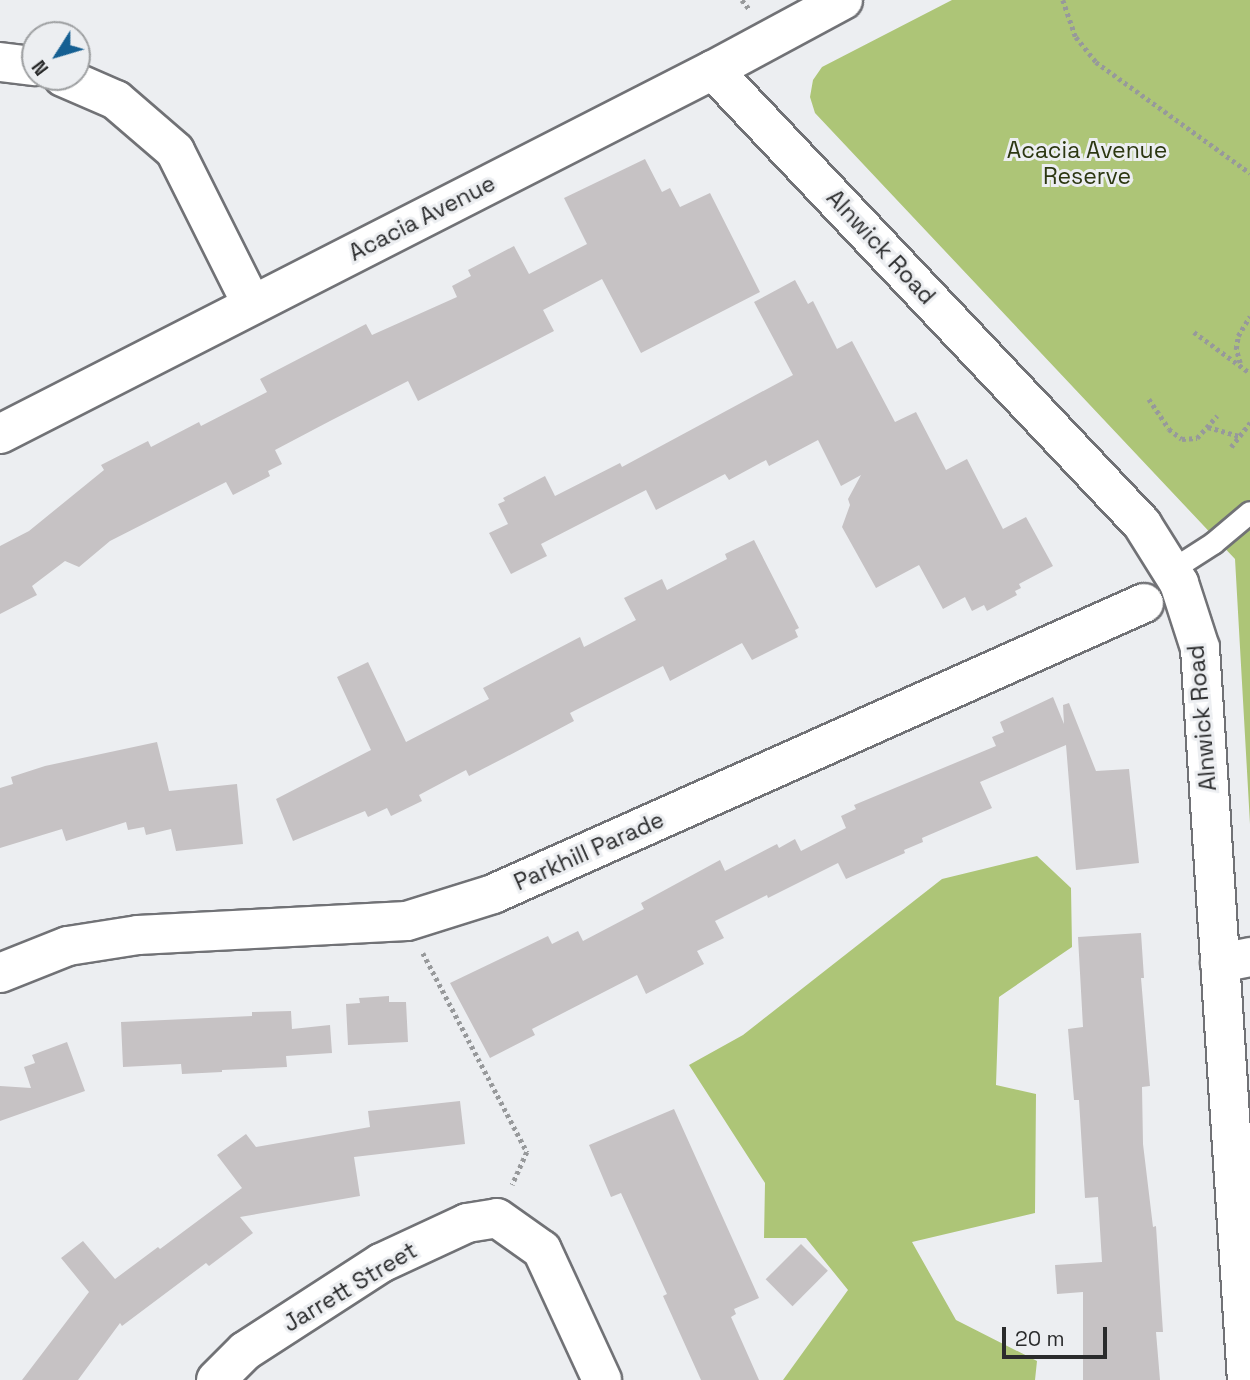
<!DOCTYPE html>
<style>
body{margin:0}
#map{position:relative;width:1250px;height:1380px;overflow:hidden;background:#eceef1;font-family:"Space Grotesk",sans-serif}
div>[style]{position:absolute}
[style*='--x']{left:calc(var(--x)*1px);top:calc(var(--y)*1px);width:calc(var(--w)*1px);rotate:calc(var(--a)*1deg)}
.green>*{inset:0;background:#adc577}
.building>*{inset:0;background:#c6c2c4;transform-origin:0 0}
.path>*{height:4.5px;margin-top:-2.25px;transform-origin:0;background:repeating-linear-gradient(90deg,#97999b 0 3.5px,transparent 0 7px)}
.roads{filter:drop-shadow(2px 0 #717276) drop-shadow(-2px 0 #717276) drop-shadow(0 2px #717276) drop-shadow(0 -2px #717276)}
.lane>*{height:21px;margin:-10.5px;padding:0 10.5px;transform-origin:10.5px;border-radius:10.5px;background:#fff}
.street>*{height:38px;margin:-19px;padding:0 19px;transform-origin:19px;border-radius:19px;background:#fff}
.secondary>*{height:38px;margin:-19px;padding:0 19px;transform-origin:19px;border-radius:19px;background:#fff}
span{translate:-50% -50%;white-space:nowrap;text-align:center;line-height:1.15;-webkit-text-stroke:6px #eceef1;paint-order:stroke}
.park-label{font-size:23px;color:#2c3711}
.street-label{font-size:23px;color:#2a2b2c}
.north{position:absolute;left:21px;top:21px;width:70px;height:70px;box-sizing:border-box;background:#eceef1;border:2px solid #9ea0a2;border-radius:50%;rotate:233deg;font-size:19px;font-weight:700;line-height:28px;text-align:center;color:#2a2b2c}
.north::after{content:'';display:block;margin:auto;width:24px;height:32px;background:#155f92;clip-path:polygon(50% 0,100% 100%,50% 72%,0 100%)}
.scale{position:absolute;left:1002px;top:1327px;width:105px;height:32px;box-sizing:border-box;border:4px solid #2a2b2c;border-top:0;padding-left:9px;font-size:21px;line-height:24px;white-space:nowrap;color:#2a2b2c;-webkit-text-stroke:5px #eceef1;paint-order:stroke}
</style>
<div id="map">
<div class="green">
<i style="clip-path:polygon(952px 0,1250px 0,1250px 824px,1235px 559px,815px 113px,810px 97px,813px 80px,822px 67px)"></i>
<i style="clip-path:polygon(1037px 856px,1071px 888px,1072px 947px,999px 997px,996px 1085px,1036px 1094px,1035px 1213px,912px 1242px,956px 1320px,1037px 1361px,1035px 1380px,783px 1380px,848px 1290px,806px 1238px,764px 1238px,765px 1183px,689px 1065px,743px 1035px,942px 879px)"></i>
</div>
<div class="building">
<i style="clip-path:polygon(645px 159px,662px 192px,670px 188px,680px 207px,710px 193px,760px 292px,641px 353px,602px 279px,543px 310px,554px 331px,418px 401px,408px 381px,330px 421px,275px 450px,282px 464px,268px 471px,270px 476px,233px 495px,226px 482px,110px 541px,79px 567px,65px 561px,32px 586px,37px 595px,0 614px,0 546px,29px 531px,104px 470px,101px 465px,148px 441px,151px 447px,199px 422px,201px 426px,267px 392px,260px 379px,366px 324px,372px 335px,457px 297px,452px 286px,471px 276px,468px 270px,514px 246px,529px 274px,587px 244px,564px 198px)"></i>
<i style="clip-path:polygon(795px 280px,808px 304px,813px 301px,837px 349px,852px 341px,895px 422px,916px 412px,946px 470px,967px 459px,1003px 529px,1026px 517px,1053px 566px,1019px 584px,1021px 588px,1015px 591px,1017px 595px,987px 611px,984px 605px,972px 611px,965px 597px,943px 609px,919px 565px,876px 588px,842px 527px,850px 505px,848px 499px,861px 475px,841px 486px,818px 440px,769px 466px,766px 460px,729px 480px,725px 474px,656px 510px,646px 490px,541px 544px,547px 556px,511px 574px,489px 533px,508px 524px,498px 504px,505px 501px,503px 498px,545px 476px,555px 496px,620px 463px,622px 467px,793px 375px,754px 302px)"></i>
<i style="clip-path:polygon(754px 540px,799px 628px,795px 630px,798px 637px,752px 660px,742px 643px,670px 681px,663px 666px,570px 713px,574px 721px,504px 758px,469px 776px,466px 770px,419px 795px,422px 801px,391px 816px,387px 808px,368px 817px,365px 811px,293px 841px,276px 799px,371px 750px,337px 677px,368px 662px,406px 742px,489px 699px,483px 688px,580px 637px,584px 647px,636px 620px,624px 598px,662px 579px,667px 590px,727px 559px,725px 554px)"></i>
<i style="clip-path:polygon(1053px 697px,1064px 724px,1063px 705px,1069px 703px,1096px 771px,1129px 769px,1139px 863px,1076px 870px,1066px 745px,980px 782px,992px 808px,922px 838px,923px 842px,904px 850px,905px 853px,846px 879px,838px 863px,768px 898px,767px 895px,715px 921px,724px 938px,697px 951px,704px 964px,646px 994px,637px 975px,532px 1029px,535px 1035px,490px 1058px,450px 983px,548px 936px,552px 944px,578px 931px,583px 941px,644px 909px,641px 903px,720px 860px,725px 871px,777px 844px,779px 848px,795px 839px,801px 851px,846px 828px,841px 816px,856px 809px,854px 805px,996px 746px,992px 737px,1004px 732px,1000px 722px)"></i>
<i style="clip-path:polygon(157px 742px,169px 791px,237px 784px,243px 844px,176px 851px,171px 829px,146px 835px,144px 827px,128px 830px,126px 822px,66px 841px,62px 829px,0 848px,0 788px,13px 784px,11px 777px,45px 766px)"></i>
<i style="clip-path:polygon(1141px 933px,1144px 978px,1141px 978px,1150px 1086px,1142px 1087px,1143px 1144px,1153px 1227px,1156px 1226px,1163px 1332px,1156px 1332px,1160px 1380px,1083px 1380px,1083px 1292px,1057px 1294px,1055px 1265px,1102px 1262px,1098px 1197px,1085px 1198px,1079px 1100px,1074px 1100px,1068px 1029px,1083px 1027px,1078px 937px)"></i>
<i style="clip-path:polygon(389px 996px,389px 1002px,406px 1002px,408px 1042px,348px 1045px,346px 1004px,360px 1003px,359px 998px)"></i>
<i style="clip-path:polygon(291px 1011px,292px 1029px,330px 1025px,332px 1053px,286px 1056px,287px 1067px,222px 1070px,222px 1072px,182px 1074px,181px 1064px,123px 1067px,121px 1022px,252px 1016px,252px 1012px)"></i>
<i style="clip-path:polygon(67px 1042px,85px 1091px,0 1121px,0 1086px,31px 1088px,24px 1067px,35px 1063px,32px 1055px)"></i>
<i style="clip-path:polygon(460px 1101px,465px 1144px,354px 1157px,360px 1196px,240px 1217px,253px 1233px,209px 1266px,206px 1263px,122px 1326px,120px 1323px,78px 1380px,22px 1380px,89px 1292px,61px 1258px,83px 1241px,115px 1279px,158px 1247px,160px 1249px,242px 1188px,217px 1155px,246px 1134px,256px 1147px,370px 1127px,368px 1111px)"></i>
<i style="clip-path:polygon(674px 1109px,759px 1298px,734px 1309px,736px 1314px,731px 1317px,759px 1380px,701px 1380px,663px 1296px,667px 1294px,621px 1193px,611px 1197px,589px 1145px)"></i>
<i style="left:801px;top:1244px;width:38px;height:50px;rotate:45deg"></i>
</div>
<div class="path">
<i style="--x:742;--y:0;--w:13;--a:51"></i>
<i style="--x:1063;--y:0;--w:39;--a:71"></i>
<i style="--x:1076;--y:37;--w:32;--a:51"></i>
<i style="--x:1096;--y:62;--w:190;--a:35.8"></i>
<i style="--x:1194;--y:332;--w:69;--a:36.2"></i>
<i style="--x:1240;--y:363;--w:15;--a:-106"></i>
<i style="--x:1236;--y:349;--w:13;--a:-81"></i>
<i style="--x:1238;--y:336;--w:23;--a:-59"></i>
<i style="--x:1149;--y:399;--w:36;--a:56"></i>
<i style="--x:1169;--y:429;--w:16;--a:38"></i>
<i style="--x:1182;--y:439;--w:15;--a:-4"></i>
<i style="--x:1197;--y:438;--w:30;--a:-48"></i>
<i style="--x:1208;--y:427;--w:33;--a:16"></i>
<i style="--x:1231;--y:447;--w:31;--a:-52"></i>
<i style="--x:423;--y:953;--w:225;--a:62.4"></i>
<i style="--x:527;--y:1152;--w:36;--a:114"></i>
</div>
<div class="roads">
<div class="lane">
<i style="--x:1171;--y:570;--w:50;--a:-32.7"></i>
<i style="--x:1213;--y:543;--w:48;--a:-40"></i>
</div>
<div class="street">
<i style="--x:0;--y:62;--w:35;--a:7"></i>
<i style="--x:63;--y:77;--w:58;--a:23.5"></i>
<i style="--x:116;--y:100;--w:78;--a:40.8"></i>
<i style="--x:175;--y:151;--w:172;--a:63.4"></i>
<i style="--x:0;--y:434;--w:801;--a:-27.05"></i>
<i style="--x:1220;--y:963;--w:31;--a:-11"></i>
<i style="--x:0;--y:973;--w:73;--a:-21.7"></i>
<i style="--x:68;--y:946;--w:71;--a:-8.9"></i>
<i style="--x:138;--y:935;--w:269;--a:-3"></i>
<i style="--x:407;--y:921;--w:90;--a:-17.4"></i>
<i style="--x:493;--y:894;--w:713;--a:-24.08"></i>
<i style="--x:216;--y:1380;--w:41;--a:-45"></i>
<i style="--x:245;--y:1351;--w:162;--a:-32.9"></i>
<i style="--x:381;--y:1263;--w:95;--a:-24.9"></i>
<i style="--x:467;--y:1223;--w:30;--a:-9"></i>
<i style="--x:497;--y:1218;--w:55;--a:35.4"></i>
<i style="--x:542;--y:1250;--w:143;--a:65.2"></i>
</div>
<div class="secondary">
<i style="--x:843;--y:0;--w:148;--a:151.7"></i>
<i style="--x:713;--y:70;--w:625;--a:46.62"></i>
<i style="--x:1142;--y:524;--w:70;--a:57.9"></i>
<i style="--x:1179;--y:583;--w:68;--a:72.1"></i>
<i style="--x:1200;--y:648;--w:734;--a:86.33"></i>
</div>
</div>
<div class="park-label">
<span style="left:1087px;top:163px">Acacia Avenue<br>Reserve</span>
</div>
<div class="street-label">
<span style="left:422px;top:218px;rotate:-27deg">Acacia Avenue</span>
<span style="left:881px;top:247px;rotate:47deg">Alnwick Road</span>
<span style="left:1202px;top:718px;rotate:-95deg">Alnwick Road</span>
<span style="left:589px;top:851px;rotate:-24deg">Parkhill Parade</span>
<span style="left:350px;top:1287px;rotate:-31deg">Jarrett Street</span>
</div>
<div class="north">N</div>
<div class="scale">20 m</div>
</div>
